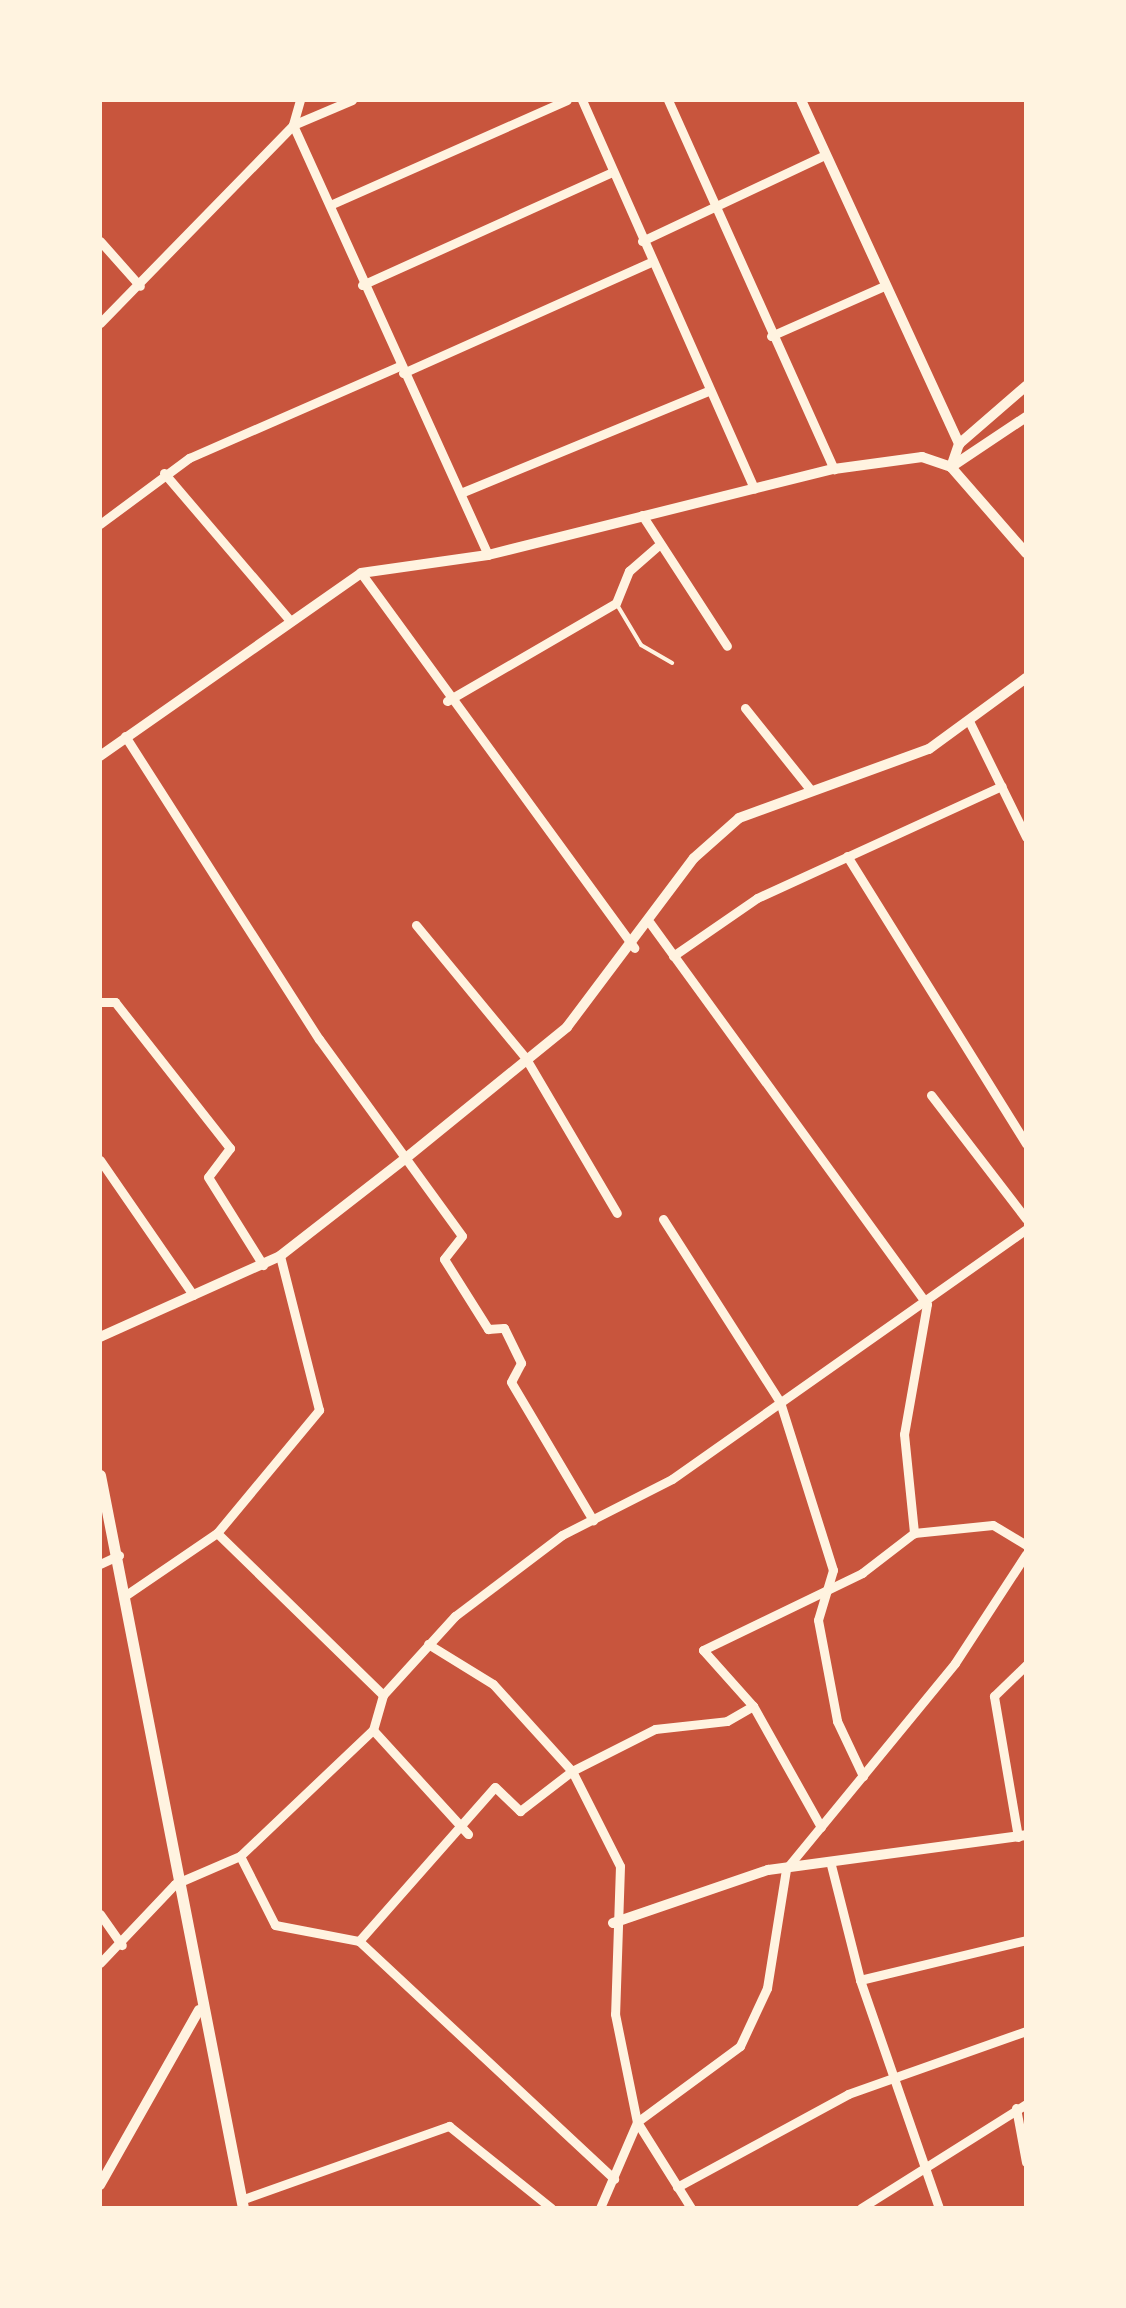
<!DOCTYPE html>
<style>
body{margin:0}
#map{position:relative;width:1126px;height:2308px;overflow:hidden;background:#c8553d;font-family:Roboto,sans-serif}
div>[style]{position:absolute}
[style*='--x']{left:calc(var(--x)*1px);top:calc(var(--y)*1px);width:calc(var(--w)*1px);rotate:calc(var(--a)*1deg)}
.service>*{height:4px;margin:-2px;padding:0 2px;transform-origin:2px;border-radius:2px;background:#fff3e0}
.minor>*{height:9px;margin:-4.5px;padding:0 4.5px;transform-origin:4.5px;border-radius:4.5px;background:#fff3e0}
.tertiary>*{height:10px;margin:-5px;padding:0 5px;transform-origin:5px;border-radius:5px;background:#fff3e0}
.secondary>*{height:11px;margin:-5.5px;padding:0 5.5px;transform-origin:5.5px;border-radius:5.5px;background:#fff3e0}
span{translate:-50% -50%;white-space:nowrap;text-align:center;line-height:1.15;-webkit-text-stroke:8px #fff3e0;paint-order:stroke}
.frame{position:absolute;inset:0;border:102px solid #fff3e0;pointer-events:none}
</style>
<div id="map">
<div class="service">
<i style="--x:616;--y:603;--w:49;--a:59.2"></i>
<i style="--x:641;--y:645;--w:36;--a:30"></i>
</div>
<div class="minor">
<i style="--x:300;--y:100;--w:26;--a:106"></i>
<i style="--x:293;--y:125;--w:472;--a:65.6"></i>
<i style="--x:582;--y:100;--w:425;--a:66.1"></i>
<i style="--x:668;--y:100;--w:405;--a:65.8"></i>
<i style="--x:330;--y:205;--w:259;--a:-23.9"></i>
<i style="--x:100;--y:241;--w:60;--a:48.4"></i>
<i style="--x:642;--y:241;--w:202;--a:-25.2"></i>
<i style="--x:362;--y:285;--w:274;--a:-24.3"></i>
<i style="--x:100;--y:323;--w:277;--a:-45.7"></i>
<i style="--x:293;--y:125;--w:64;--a:-23"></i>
<i style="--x:771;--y:336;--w:124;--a:-23.9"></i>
<i style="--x:403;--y:373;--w:272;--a:-24.1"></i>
<i style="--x:164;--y:473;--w:191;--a:49.5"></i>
<i style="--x:463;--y:492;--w:267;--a:-22.4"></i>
<i style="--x:642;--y:515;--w:156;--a:57"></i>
<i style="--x:100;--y:524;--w:111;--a:-36.6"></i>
<i style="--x:189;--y:458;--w:230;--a:-23.6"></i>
<i style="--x:361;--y:573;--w:464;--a:53.9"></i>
<i style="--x:447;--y:701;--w:195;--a:-30.1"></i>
<i style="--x:616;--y:603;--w:35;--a:-68"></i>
<i style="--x:629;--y:571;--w:37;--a:-41"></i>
<i style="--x:745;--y:708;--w:102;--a:51.3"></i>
<i style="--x:970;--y:723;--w:127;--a:63.8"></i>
<i style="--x:125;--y:736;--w:360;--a:57.4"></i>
<i style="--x:319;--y:1039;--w:243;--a:54"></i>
<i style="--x:462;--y:1236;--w:29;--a:128"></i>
<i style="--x:444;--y:1259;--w:83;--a:57.8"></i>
<i style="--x:488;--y:1329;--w:16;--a:-4"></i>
<i style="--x:504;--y:1328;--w:39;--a:64"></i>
<i style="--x:521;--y:1363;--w:21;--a:118"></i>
<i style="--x:511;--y:1382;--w:161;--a:59.3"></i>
<i style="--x:847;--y:856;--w:339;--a:58.1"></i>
<i style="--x:650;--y:923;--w:471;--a:54"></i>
<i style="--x:927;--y:1304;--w:132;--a:100"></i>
<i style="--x:904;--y:1434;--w:100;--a:84.2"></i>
<i style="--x:416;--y:925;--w:171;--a:50.5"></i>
<i style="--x:525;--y:1057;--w:181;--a:59.5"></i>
<i style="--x:673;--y:956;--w:102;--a:-34.6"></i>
<i style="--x:757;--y:898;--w:269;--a:-24.6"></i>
<i style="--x:100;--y:1002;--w:15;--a:0"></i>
<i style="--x:115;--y:1002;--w:186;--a:51.8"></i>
<i style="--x:230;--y:1148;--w:36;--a:127"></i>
<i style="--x:208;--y:1177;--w:104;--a:58"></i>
<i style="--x:931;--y:1095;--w:156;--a:52.5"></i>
<i style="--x:100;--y:1160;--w:164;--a:55.4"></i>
<i style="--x:663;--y:1219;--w:217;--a:57.4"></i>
<i style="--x:780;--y:1402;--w:176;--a:72.5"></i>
<i style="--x:833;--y:1570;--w:52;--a:106.7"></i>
<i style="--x:818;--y:1620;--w:103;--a:79.3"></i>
<i style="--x:837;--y:1721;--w:61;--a:64.7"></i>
<i style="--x:217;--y:1533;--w:232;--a:44.3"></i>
<i style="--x:100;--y:1564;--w:21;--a:-25"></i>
<i style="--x:126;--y:1595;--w:110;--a:-34.3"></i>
<i style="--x:217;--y:1533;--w:160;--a:-50.3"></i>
<i style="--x:319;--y:1410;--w:159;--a:-104.2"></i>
<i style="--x:428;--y:1644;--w:76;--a:31.6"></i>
<i style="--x:493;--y:1684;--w:118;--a:47.8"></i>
<i style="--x:572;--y:1771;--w:106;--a:63.2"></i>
<i style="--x:620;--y:1866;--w:148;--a:91.9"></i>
<i style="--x:615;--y:2014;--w:110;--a:78.5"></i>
<i style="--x:637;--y:2122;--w:102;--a:57.9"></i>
<i style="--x:373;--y:1730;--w:141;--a:47.6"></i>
<i style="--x:821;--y:1827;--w:139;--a:-119.3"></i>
<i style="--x:753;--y:1706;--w:75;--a:-131.8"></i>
<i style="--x:703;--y:1650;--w:177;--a:-25.8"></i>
<i style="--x:862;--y:1573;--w:66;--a:-37.6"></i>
<i style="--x:914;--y:1533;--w:79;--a:-5.8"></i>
<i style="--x:993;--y:1525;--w:39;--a:31"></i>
<i style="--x:1018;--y:1837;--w:143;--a:-99.7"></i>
<i style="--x:994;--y:1696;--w:45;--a:-44.1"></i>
<i style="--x:240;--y:1856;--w:77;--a:63.1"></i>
<i style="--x:275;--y:1925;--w:86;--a:10.8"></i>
<i style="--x:359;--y:1941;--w:349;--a:43"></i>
<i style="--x:831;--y:1865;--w:119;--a:75.8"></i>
<i style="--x:860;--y:1980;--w:241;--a:70.9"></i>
<i style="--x:100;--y:1914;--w:38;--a:55"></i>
<i style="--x:359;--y:1941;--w:205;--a:-48.6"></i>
<i style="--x:495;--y:1787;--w:35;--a:44"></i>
<i style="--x:520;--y:1811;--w:66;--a:-37.6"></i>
<i style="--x:572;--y:1771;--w:93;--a:-26.8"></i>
<i style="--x:655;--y:1729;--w:72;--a:-6.3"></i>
<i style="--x:727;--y:1721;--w:30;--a:-30"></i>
<i style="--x:100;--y:1963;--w:109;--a:-46.5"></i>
<i style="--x:175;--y:1884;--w:71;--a:-23.3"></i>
<i style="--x:240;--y:1856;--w:183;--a:-43.5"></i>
<i style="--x:373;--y:1730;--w:36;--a:-74"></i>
<i style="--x:383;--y:1695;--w:107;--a:-47.7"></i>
<i style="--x:455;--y:1616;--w:134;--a:-37.1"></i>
<i style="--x:562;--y:1535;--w:123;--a:-27"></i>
<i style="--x:672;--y:1479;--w:433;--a:-35.2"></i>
<i style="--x:860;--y:1980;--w:171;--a:-13.5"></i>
<i style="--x:1016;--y:2108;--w:55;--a:79.5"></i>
<i style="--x:677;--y:2187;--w:195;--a:-28.5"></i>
<i style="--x:848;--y:2094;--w:189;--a:-19.5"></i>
<i style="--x:241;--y:2200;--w:221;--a:-19.6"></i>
<i style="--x:449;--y:2126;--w:131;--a:38.8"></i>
<i style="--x:600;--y:2208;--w:94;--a:-66.7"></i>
<i style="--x:637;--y:2122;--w:128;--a:-36.4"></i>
<i style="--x:740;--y:2046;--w:64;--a:-65"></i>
<i style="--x:767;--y:1988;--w:121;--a:-80.9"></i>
<i style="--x:786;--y:1869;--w:266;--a:-50.6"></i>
<i style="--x:955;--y:1663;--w:130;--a:-56.9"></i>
<i style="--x:861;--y:2208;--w:195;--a:-32.2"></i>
</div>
<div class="tertiary">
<i style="--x:801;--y:100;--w:379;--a:65.3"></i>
<i style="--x:959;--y:444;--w:24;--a:109"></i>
<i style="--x:951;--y:467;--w:114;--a:48.9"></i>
<i style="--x:959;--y:444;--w:89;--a:-40.9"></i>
<i style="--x:100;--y:756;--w:319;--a:-35"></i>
<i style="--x:361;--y:573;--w:128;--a:-8.1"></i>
<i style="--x:488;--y:555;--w:357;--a:-14"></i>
<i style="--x:834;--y:469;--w:89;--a:-7.8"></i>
<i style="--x:922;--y:457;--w:31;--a:19"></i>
<i style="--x:951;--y:467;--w:90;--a:-33.7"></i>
<i style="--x:100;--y:1337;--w:197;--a:-24.2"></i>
<i style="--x:280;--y:1256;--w:160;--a:-37.9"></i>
<i style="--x:406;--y:1158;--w:208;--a:-39.1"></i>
<i style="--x:567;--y:1027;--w:211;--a:-53.1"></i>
<i style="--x:694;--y:858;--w:60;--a:-41.6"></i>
<i style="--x:739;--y:818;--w:202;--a:-20"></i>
<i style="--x:929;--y:749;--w:120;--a:-36.2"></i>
<i style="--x:613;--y:1923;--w:164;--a:-18.9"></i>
<i style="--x:768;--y:1870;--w:260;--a:-7.7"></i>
<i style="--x:100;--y:2185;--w:201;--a:-60.5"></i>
</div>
<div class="secondary">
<i style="--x:100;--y:1475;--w:747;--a:78.96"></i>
</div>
<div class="frame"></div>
</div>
